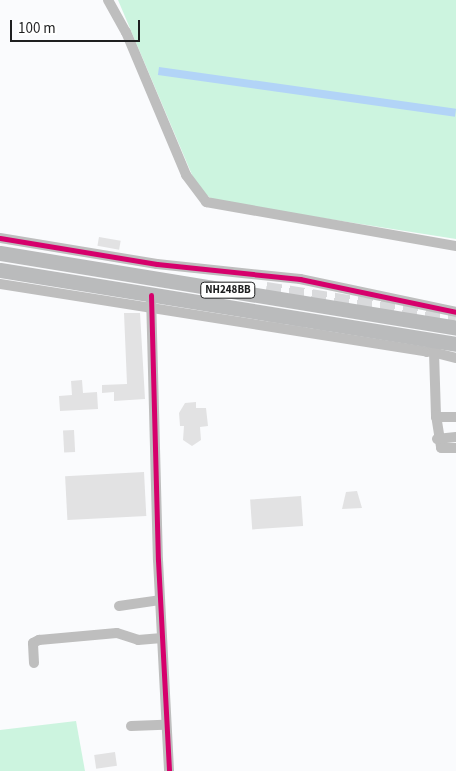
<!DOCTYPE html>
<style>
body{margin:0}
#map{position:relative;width:456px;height:771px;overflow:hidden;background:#fafbfd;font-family:"Source Sans 3",sans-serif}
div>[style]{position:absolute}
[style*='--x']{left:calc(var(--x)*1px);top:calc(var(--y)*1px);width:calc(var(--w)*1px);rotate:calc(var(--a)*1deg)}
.green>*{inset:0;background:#ccf4df}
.water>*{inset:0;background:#b2d4f7;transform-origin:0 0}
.building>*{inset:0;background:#e2e2e3;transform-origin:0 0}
.highway-tunnel>*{height:15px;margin-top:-7.5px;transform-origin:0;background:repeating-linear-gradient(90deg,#d9dadc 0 15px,transparent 0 23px)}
.minor>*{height:10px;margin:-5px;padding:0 5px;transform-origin:5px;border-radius:5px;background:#bebebe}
.highway>*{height:15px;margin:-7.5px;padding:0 7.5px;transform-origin:7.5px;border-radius:7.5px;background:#babbbc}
.cycleway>*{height:5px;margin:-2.5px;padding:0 2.5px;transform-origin:2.5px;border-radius:2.5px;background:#d6006c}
span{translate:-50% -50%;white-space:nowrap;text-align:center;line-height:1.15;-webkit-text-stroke:4px #fff;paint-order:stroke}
.shield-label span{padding:1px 4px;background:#fff;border:1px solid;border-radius:4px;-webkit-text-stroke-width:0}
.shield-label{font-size:11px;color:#1e1f20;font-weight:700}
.scale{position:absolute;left:10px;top:20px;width:130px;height:22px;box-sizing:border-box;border:2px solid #1e1f20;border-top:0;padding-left:6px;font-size:15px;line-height:18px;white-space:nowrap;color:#1e1f20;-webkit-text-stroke:4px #fff;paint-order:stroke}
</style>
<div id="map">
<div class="green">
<i style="clip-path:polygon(118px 0,456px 0,456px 239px,215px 201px,198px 189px)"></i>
<i style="clip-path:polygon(76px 721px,85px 771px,0 771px,0 730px)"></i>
</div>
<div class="water">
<i style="left:159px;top:67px;width:300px;height:8px;rotate:8deg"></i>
</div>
<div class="building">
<i style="left:99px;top:237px;width:22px;height:9px;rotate:10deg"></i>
<i style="clip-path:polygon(124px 313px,140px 313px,145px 399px,114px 401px,114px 392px,102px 393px,102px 385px,127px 384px)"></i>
<i style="clip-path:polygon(82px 380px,83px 393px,97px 392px,98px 409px,60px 411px,59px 396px,72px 395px,71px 381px)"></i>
<i style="clip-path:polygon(196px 402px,196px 408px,206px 408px,208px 426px,200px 427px,201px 440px,192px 446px,183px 440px,184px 426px,180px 426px,179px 413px,185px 403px)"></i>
<i style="left:74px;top:430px;width:22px;height:11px;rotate:87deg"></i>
<i style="left:144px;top:472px;width:44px;height:79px;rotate:87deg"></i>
<i style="clip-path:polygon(357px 491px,362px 508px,342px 509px,346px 492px)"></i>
<i style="left:301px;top:496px;width:30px;height:51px;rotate:86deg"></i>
<i style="left:115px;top:752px;width:14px;height:21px;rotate:82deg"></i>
</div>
<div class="highway-tunnel">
<i style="--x:266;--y:289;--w:192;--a:9"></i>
<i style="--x:268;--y:321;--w:69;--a:10"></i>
</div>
<div class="minor">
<i style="--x:108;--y:0;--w:37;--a:61"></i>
<i style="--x:126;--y:32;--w:155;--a:67.2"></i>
<i style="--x:186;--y:175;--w:34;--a:53"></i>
<i style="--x:206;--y:202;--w:254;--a:10"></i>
<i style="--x:0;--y:238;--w:159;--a:9.4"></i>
<i style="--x:157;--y:264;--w:144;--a:6"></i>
<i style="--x:300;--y:279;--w:159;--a:11.9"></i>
<i style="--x:0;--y:284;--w:432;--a:9"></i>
<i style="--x:427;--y:352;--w:6;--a:-18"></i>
<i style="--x:433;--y:350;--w:9;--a:-84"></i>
<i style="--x:151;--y:295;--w:265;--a:88.5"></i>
<i style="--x:158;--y:560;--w:211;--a:87"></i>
<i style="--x:432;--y:352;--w:25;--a:14"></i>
<i style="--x:434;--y:352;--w:65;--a:88.2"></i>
<i style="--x:436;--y:417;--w:20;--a:0"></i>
<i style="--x:436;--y:415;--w:33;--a:81"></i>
<i style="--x:441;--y:448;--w:15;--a:0"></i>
<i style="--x:437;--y:439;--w:19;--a:-6"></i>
<i style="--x:119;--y:606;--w:41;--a:-8.3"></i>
<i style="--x:34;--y:663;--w:20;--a:-93"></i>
<i style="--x:33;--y:643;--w:7;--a:-27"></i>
<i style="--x:39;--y:640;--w:78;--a:-5.1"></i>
<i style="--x:117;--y:633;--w:22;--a:18"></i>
<i style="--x:138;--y:640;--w:24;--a:-5"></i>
<i style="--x:131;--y:726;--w:33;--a:-2"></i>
</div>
<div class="highway">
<i style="--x:0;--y:253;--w:462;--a:9.3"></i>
<i style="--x:0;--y:270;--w:462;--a:9.2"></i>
</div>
<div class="cycleway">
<i style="--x:0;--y:238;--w:159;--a:9.4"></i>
<i style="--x:157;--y:264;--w:144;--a:6"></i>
<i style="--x:300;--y:279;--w:159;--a:11.9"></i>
<i style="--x:151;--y:295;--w:265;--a:88.5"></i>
<i style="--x:158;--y:560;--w:211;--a:87"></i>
</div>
<div class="shield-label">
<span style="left:228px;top:290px">NH248BB</span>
</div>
<div class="scale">100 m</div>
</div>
